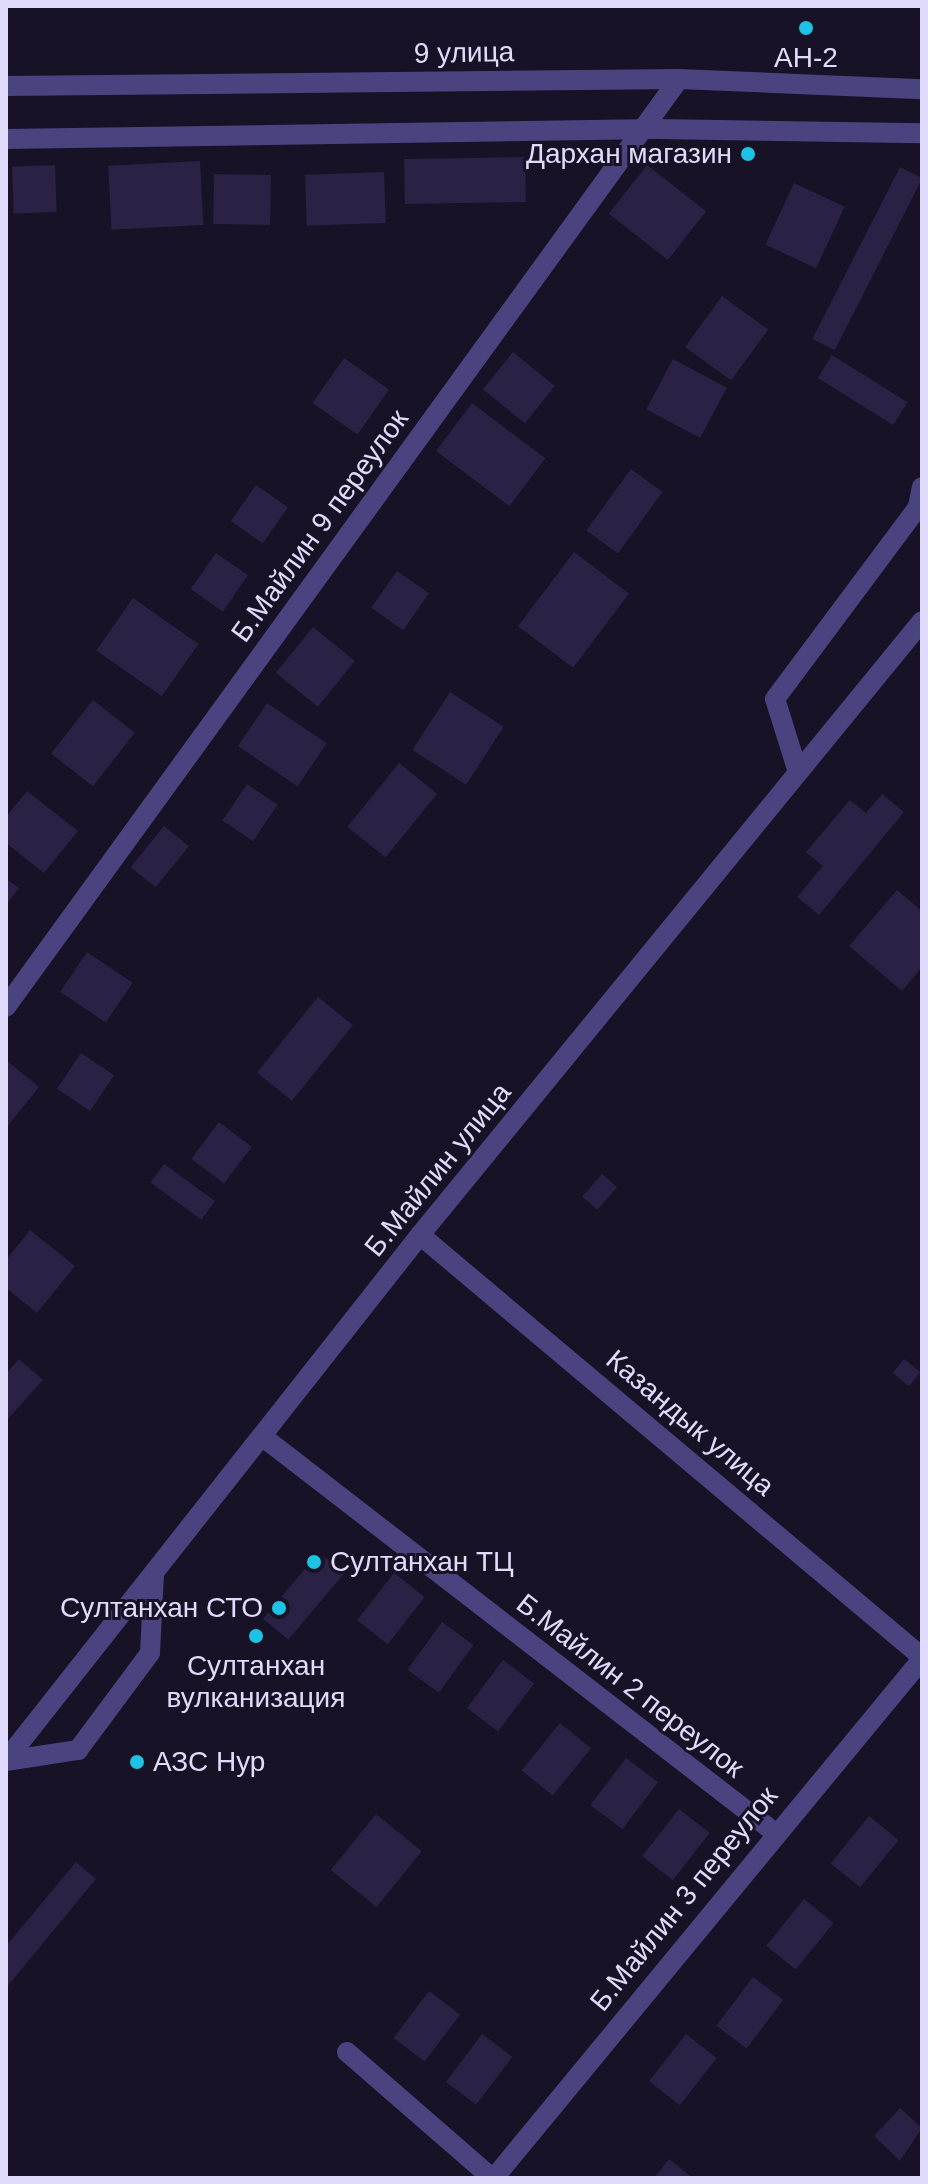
<!DOCTYPE html>
<meta charset="utf-8">
<style>
body{margin:0}
#map{position:relative;width:928px;height:2184px;overflow:hidden;background:#171225;font-family:Arial,sans-serif}
div>[style]{position:absolute}
[style*='--x']{left:calc(var(--x)*1px);top:calc(var(--y)*1px);width:calc(var(--w)*1px);rotate:calc(var(--a)*1deg)}
.building>*{inset:0;background:#2a2144;transform-origin:0 0}
.minor>*{height:20px;margin:-10px;padding:0 10px;transform-origin:10px;border-radius:10px;background:#4a437f}
.dots>*{width:22px;height:22px;translate:-50% -50%;box-sizing:border-box;border:4px solid #171225;border-radius:50%}
span{translate:-50% -50%;white-space:nowrap;text-align:center;line-height:1.15;-webkit-text-stroke:6px #171225;paint-order:stroke}
.street-label{font-size:28px;color:#e1dbfb}
.poi-label{font-size:28px;color:#e1dbfb}
.right{translate:-100% -50%;text-align:right}
.left{translate:0 -50%;text-align:left}
.frame{position:absolute;inset:0;border:8px solid #e1dbfb;pointer-events:none}
</style>
<div id="map">
<div class="building">
<i style="left:525px;top:157px;width:45px;height:121px;rotate:89deg"></i>
<i style="left:200px;top:161px;width:64px;height:92px;rotate:87deg"></i>
<i style="left:55px;top:165px;width:47px;height:43px;rotate:88deg"></i>
<i style="left:647px;top:165px;width:75px;height:62px;rotate:38deg"></i>
<i style="left:900px;top:167px;width:25px;height:193px;rotate:27deg"></i>
<i style="left:384px;top:172px;width:51px;height:79px;rotate:88deg"></i>
<i style="left:214px;top:174px;width:57px;height:50px;rotate:1deg"></i>
<i style="left:794px;top:183px;width:56px;height:68px;rotate:25deg"></i>
<i style="left:722px;top:296px;width:57px;height:63px;rotate:36deg"></i>
<i style="left:513px;top:352px;width:54px;height:48px;rotate:39deg"></i>
<i style="left:832px;top:355px;width:89px;height:27px;rotate:32deg"></i>
<i style="left:344px;top:358px;width:55px;height:55px;rotate:35deg"></i>
<i style="left:673px;top:359px;width:61px;height:57px;rotate:28deg"></i>
<i style="left:472px;top:403px;width:92px;height:60px;rotate:37deg"></i>
<i style="left:631px;top:469px;width:39px;height:76px;rotate:36deg"></i>
<i style="left:256px;top:485px;width:39px;height:44px;rotate:35deg"></i>
<i style="left:574px;top:552px;width:69px;height:93px;rotate:37deg"></i>
<i style="left:216px;top:553px;width:39px;height:44px;rotate:35deg"></i>
<i style="left:397px;top:571px;width:39px;height:45px;rotate:35deg"></i>
<i style="left:133px;top:598px;width:80px;height:64px;rotate:35deg"></i>
<i style="left:313px;top:627px;width:54px;height:59px;rotate:39deg"></i>
<i style="left:450px;top:692px;width:64px;height:69px;rotate:33deg"></i>
<i style="left:93px;top:700px;width:53px;height:68px;rotate:38deg"></i>
<i style="left:267px;top:703px;width:72px;height:52px;rotate:34deg"></i>
<i style="left:399px;top:763px;width:49px;height:82px;rotate:39deg"></i>
<i style="left:247px;top:784px;width:37px;height:44px;rotate:34deg"></i>
<i style="clip-path:polygon(27px 791px,78px 831px,44px 873px,6px 843px,6px 817px)"></i>
<i style="clip-path:polygon(882px 794px,904px 812px,819px 915px,797px 897px,823px 866px,806px 852px,850px 800px,866px 813px)"></i>
<i style="left:164px;top:826px;width:32px;height:53px;rotate:39deg"></i>
<i style="clip-path:polygon(6px 879px,19px 888px,6px 905px)"></i>
<i style="clip-path:polygon(897px 890px,922px 911px,922px 967px,902px 991px,849px 946px)"></i>
<i style="left:87px;top:952px;width:55px;height:48px;rotate:34deg"></i>
<i style="left:318px;top:997px;width:45px;height:97px;rotate:39deg"></i>
<i style="left:81px;top:1053px;width:40px;height:43px;rotate:34deg"></i>
<i style="clip-path:polygon(6px 1060px,39px 1087px,6px 1128px)"></i>
<i style="left:219px;top:1122px;width:41px;height:46px;rotate:37deg"></i>
<i style="left:164px;top:1164px;width:63px;height:23px;rotate:36deg"></i>
<i style="left:602px;top:1174px;width:20px;height:30px;rotate:41deg"></i>
<i style="clip-path:polygon(30px 1230px,75px 1266px,37px 1313px,6px 1288px,6px 1260px)"></i>
<i style="clip-path:polygon(19px 1359px,43px 1380px,6px 1421px,6px 1374px)"></i>
<i style="left:904px;top:1359px;width:21px;height:18px;rotate:39deg"></i>
<i style="left:319px;top:1552px;width:33px;height:87px;rotate:40deg"></i>
<i style="left:394px;top:1573px;width:39px;height:60px;rotate:38deg"></i>
<i style="left:442px;top:1622px;width:39px;height:59px;rotate:36deg"></i>
<i style="left:503px;top:1660px;width:39px;height:60px;rotate:37deg"></i>
<i style="left:560px;top:1723px;width:40px;height:61px;rotate:39deg"></i>
<i style="left:626px;top:1758px;width:40px;height:59px;rotate:37deg"></i>
<i style="left:679px;top:1809px;width:39px;height:60px;rotate:38deg"></i>
<i style="left:376px;top:1814px;width:59px;height:72px;rotate:39deg"></i>
<i style="left:869px;top:1816px;width:38px;height:61px;rotate:39deg"></i>
<i style="clip-path:polygon(76px 1862px,96px 1879px,6px 1988px,6px 1946px)"></i>
<i style="left:804px;top:1899px;width:38px;height:60px;rotate:39deg"></i>
<i style="left:753px;top:1977px;width:38px;height:61px;rotate:37deg"></i>
<i style="left:429px;top:1991px;width:39px;height:59px;rotate:37deg"></i>
<i style="left:482px;top:2034px;width:38px;height:60px;rotate:37deg"></i>
<i style="left:686px;top:2034px;width:39px;height:60px;rotate:38deg"></i>
<i style="clip-path:polygon(900px 2108px,922px 2128px,900px 2161px,874px 2136px)"></i>
<i style="clip-path:polygon(669px 2159px,693px 2178px,654px 2178px)"></i>
</div>
<div class="minor">
<i style="--x:6;--y:86;--w:673;--a:-0.6"></i>
<i style="--x:679;--y:79;--w:243;--a:2.4"></i>
<i style="--x:6;--y:139;--w:650;--a:-0.88"></i>
<i style="--x:656;--y:129;--w:266;--a:0.9"></i>
<i style="--x:797;--y:769;--w:73;--a:-107.4"></i>
<i style="--x:775;--y:699;--w:239;--a:-53.3"></i>
<i style="--x:918;--y:507;--w:20;--a:-79"></i>
<i style="--x:6;--y:1007;--w:1146;--a:-54.05"></i>
<i style="--x:420;--y:1235;--w:656;--a:40.05"></i>
<i style="--x:263;--y:1437;--w:646;--a:37.7"></i>
<i style="--x:6;--y:1760;--w:669;--a:-51.74"></i>
<i style="--x:420;--y:1235;--w:793;--a:-50.73"></i>
<i style="--x:6;--y:1761;--w:73;--a:-8.7"></i>
<i style="--x:78;--y:1750;--w:121;--a:-53.4"></i>
<i style="--x:150;--y:1653;--w:80;--a:-87.1"></i>
<i style="--x:347;--y:2052;--w:192;--a:41"></i>
<i style="--x:494;--y:2178;--w:673;--a:-50.49"></i>
</div>
<div class="dots">
<i style="left:806px;top:28px;background:#1ec2e4"></i>
<i style="left:748px;top:154px;background:#1ec2e4"></i>
<i style="left:314px;top:1562px;background:#1ec2e4"></i>
<i style="left:279px;top:1608px;background:#1ec2e4"></i>
<i style="left:256px;top:1636px;background:#1ec2e4"></i>
<i style="left:137px;top:1762px;background:#1ec2e4"></i>
</div>
<div class="street-label">
<span style="left:464px;top:53px;rotate:-1deg">9 улица</span>
<span style="left:320px;top:526px;rotate:-54deg">Б.Майлин 9 переулок</span>
<span style="left:438px;top:1170px;rotate:-51deg">Б.Майлин улица</span>
<span style="left:690px;top:1423px;rotate:40deg">Казандык улица</span>
<span style="left:630px;top:1686px;rotate:38deg">Б.Майлин 2 переулок</span>
<span style="left:684px;top:1899px;rotate:-51deg">Б.Майлин 3 переулок</span>
</div>
<div class="poi-label">
<span style="left:806px;top:58px">АН-2</span>
<span class="right" style="left:732px;top:154px">Дархан магазин</span>
<span class="left" style="left:330px;top:1562px">Султанхан ТЦ</span>
<span class="right" style="left:263px;top:1608px">Султанхан СТО</span>
<span style="left:256px;top:1682px">Султанхан<br>вулканизация</span>
<span class="left" style="left:153px;top:1762px">АЗС Нур</span>
</div>
<div class="frame"></div>
</div>
